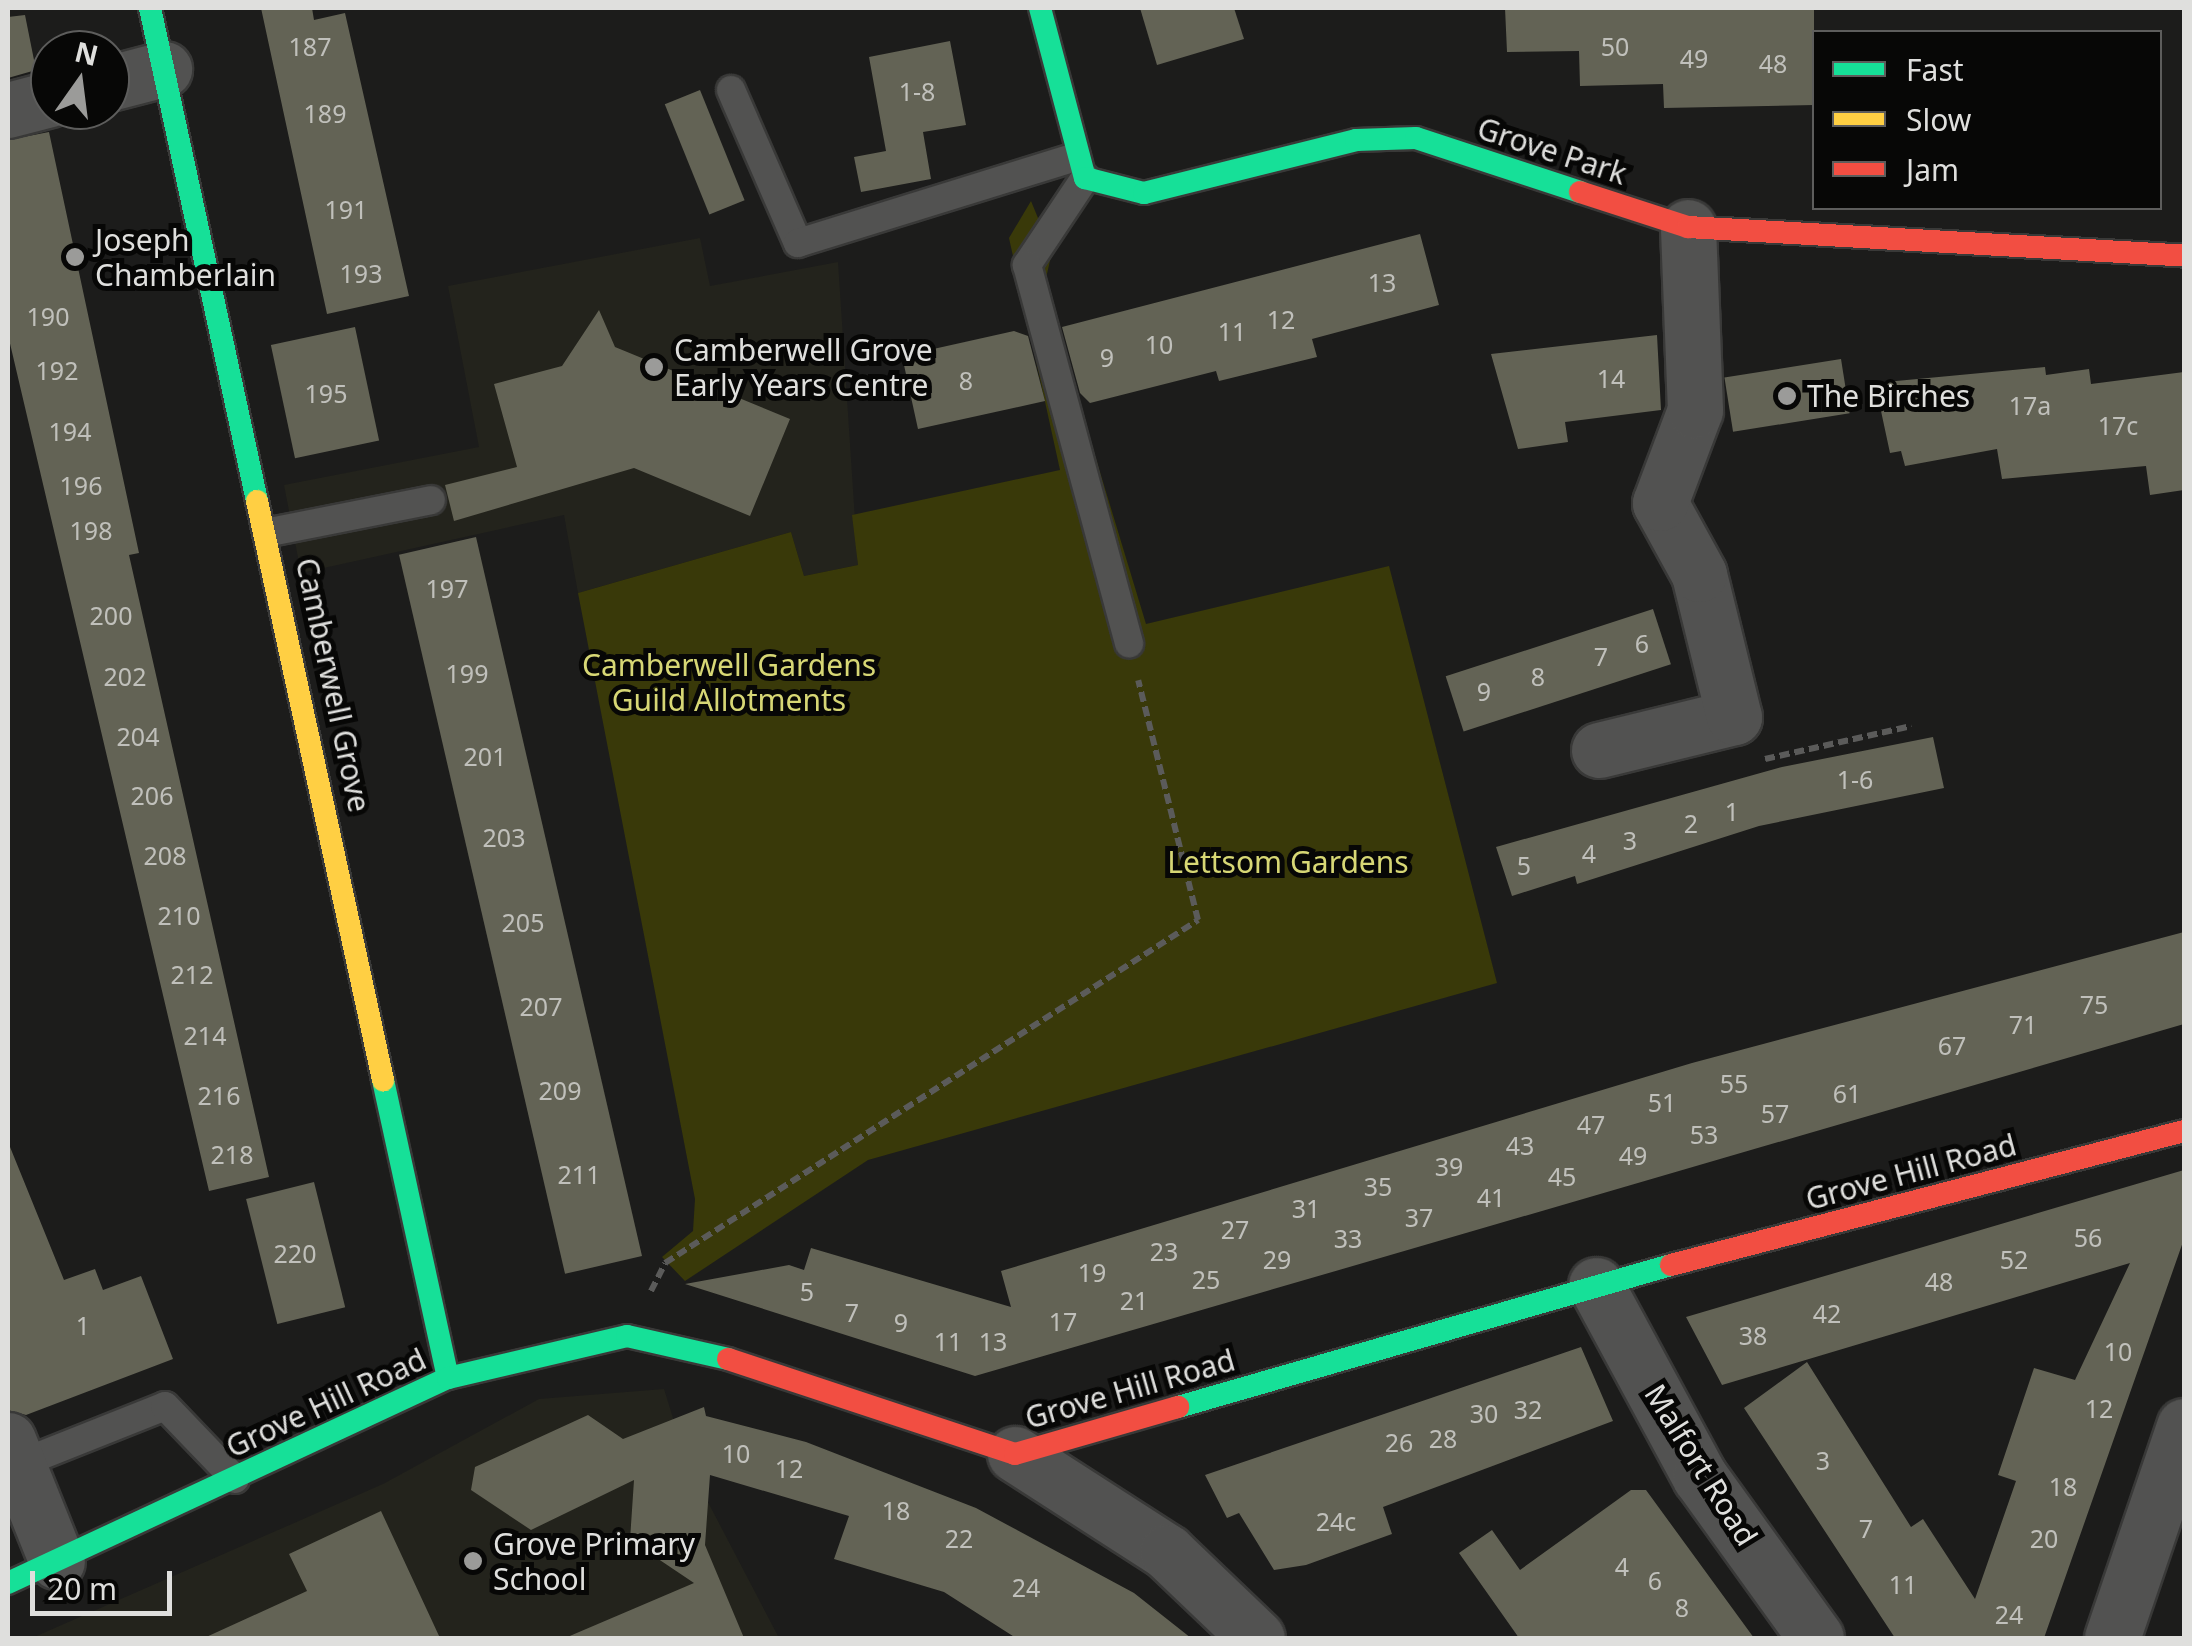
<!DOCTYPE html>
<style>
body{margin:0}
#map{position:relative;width:2192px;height:1646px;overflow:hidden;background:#1c1c1b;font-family:"Noto Sans",sans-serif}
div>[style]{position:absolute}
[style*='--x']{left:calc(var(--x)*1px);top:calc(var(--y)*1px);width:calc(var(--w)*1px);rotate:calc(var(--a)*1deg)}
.built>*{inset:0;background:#23231c}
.green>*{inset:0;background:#393909}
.building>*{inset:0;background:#636355;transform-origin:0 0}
.path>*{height:6px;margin-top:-3px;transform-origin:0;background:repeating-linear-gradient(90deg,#5b5b5a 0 10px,transparent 0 15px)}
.roads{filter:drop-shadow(2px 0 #393938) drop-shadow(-2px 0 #393938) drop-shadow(0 2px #393938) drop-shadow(0 -2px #393938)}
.lane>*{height:28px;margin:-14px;padding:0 14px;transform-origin:14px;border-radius:14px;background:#525251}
.street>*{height:55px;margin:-27.5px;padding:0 27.5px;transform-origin:27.5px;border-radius:27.5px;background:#525251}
.fast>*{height:22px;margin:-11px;padding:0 11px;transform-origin:11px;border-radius:11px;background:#16e098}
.slow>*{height:22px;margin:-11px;padding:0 11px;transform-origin:11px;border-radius:11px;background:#ffcf43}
.jam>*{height:22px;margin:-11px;padding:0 11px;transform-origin:11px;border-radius:11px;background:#f24e42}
.dots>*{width:28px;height:28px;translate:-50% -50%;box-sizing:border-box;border:5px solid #070706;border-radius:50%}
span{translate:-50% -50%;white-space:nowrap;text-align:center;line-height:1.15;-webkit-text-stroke:10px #070706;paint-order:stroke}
.number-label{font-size:25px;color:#c0c0bb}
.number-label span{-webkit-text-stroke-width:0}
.street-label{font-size:30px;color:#dfdfdd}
.poi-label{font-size:30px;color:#dfdfdd}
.left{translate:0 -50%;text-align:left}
.park-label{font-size:30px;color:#d7d775}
.frame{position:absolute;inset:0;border:10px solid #dfdfdd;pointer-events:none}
.legend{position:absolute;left:1812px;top:30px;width:350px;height:180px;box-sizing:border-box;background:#070706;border:2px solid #5d5d5c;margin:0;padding:12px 18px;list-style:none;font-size:30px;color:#dfdfdd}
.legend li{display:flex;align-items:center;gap:20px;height:50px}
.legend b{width:50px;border:2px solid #5d5d5c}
.north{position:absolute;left:30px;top:30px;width:100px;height:100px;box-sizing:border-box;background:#070706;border:2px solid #5d5d5c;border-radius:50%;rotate:14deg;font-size:28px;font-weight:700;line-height:40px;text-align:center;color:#dfdfdd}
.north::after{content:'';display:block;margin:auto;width:35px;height:45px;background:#9b9b99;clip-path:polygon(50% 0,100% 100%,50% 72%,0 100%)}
.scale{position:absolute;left:30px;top:1571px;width:142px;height:45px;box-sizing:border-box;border:5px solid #dfdfdd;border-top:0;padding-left:12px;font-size:30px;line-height:35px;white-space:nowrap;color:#dfdfdd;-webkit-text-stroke:8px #070706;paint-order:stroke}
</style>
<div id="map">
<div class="built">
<i style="clip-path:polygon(700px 238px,710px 286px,838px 262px,858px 565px,804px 576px,791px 532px,578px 593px,564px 515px,301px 573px,284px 485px,479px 447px,448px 286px)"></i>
<i style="clip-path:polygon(664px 1389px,686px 1460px,779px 1638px,32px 1638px,383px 1484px,539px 1399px)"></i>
</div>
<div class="green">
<i style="clip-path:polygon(1031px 201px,1052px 252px,1044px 287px,1146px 624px,1389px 566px,1497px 983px,868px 1160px,685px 1281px,662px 1257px,693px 1231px,695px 1199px,578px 593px,791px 532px,804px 576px,858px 565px,852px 515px,1060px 470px,1009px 238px)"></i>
</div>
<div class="building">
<i style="clip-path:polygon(261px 8px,312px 8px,314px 20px,345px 13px,409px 296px,327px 314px)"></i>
<i style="clip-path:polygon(1140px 8px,1234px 8px,1244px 39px,1157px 65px)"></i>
<i style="clip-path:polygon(1505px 8px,1814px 8px,1814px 105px,1664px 108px,1663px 84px,1580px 86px,1579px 51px,1507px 52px)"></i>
<i style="clip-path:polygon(25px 15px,36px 70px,8px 78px,8px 17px)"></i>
<i style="clip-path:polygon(950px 41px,966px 125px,923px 132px,931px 179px,861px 192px,854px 157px,886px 151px,869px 57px)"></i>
<i style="left:700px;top:90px;width:119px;height:38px;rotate:68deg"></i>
<i style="clip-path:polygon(49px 132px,139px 553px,129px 555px,269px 1177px,209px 1191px,8px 335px,8px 140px)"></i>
<i style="clip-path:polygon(1420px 234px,1439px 305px,1312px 339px,1317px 357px,1219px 381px,1216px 371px,1090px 403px,1080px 393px,1062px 327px)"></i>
<i style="clip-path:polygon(599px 310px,615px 347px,790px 419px,750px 516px,634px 468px,454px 521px,445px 485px,517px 467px,494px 384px,562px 366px)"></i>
<i style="left:355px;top:327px;width:116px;height:86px;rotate:78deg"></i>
<i style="clip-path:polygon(1014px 331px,1028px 336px,1045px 401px,918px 429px,902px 356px)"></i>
<i style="clip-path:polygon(1657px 335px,1661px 410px,1565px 422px,1568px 442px,1518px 449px,1491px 354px)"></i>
<i style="left:1841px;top:359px;width:55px;height:118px;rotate:81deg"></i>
<i style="clip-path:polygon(2045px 367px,2046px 375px,2089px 369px,2091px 384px,2184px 372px,2184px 490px,2150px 495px,2146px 466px,2002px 479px,1997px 449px,1905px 466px,1901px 451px,1890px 453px,1875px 383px)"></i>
<i style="left:476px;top:537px;width:738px;height:79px;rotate:77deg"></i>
<i style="left:1653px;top:609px;width:58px;height:218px;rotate:72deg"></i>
<i style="clip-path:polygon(1933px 737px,1944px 788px,1759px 826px,1577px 884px,1575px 876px,1512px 896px,1496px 847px,1782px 767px)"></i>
<i style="clip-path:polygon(2184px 932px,2184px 1024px,975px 1376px,685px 1284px,789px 1265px,804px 1270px,811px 1248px,1011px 1307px,1001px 1271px,1692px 1063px)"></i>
<i style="clip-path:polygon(8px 1142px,64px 1280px,95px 1269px,103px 1290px,141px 1276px,173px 1359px,26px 1415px,8px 1410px)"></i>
<i style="clip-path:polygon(2184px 1170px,2184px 1239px,2044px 1638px,1895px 1638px,1744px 1408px,1807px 1362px,1911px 1527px,1923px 1519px,1975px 1599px,2016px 1481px,1998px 1475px,2034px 1368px,2075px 1380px,2130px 1263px,1722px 1385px,1686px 1317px)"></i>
<i style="left:314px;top:1182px;width:129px;height:70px;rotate:76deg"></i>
<i style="clip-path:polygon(1581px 1347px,1613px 1421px,1383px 1507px,1392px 1534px,1306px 1565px,1274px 1570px,1239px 1513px,1227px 1518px,1205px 1475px)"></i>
<i style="clip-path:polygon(704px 1407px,706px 1416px,806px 1442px,976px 1508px,1134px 1593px,1191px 1638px,1016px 1638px,944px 1592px,834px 1559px,849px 1516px,710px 1475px,705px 1545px,744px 1638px,565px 1638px,694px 1583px,630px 1540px,634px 1480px,531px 1530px,471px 1490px,475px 1467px,588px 1415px,623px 1439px)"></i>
<i style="clip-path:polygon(1631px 1490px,1646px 1490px,1754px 1638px,1519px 1638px,1459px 1553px,1492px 1530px,1520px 1570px)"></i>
<i style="clip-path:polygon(381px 1511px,440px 1638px,204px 1638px,307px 1591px,289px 1554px)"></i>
</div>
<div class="path">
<i style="--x:1765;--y:759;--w:150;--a:-12.7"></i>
<i style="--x:651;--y:1291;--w:31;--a:-63"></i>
<i style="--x:665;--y:1263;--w:634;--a:-32.76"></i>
<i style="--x:1198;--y:920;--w:247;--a:-104"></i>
</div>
<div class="roads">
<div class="lane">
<i style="--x:731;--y:90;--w:167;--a:66.4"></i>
<i style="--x:798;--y:243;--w:291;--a:-17.2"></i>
<i style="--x:1085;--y:178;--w:105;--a:123.7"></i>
<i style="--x:1027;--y:265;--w:392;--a:74.9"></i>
<i style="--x:270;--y:532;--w:164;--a:-11.2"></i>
<i style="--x:17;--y:1465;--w:159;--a:-21.7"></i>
<i style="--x:165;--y:1406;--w:101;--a:46.2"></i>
</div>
<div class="street">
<i style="--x:110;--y:83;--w:56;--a:-14.5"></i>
<i style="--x:8;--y:110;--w:43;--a:-14.7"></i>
<i style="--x:1599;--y:750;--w:139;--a:-13.7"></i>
<i style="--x:1734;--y:717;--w:147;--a:-103.8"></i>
<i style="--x:1699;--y:574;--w:81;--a:-118.8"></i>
<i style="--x:1660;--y:503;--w:99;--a:-69.4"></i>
<i style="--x:1695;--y:410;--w:183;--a:-92.2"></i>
<i style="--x:1596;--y:1285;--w:218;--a:61.6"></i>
<i style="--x:1700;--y:1477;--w:198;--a:54.2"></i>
<i style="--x:8;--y:1440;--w:131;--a:68.1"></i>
<i style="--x:1015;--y:1454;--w:181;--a:32.8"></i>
<i style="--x:1167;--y:1552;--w:124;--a:43.7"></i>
<i style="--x:2112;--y:1638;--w:224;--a:-71.2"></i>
</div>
<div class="fast">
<i style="--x:150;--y:8;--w:504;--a:77.75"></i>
<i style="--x:1040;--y:8;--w:176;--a:75.2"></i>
<i style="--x:1085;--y:178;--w:61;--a:14.3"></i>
<i style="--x:1144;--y:193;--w:219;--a:-14"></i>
<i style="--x:1356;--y:140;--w:60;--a:-1.9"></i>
<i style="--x:1416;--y:138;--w:173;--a:18.2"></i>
<i style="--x:383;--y:1080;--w:305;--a:77.7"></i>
<i style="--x:1178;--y:1407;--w:513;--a:-16.07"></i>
<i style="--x:8;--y:1583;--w:485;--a:-25"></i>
<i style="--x:448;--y:1378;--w:184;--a:-13.2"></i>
<i style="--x:627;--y:1336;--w:104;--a:12.8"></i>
</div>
<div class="slow">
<i style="--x:257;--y:501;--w:593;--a:77.72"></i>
</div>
<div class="jam">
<i style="--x:1580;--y:192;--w:114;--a:18"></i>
<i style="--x:1688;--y:227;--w:497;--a:3.3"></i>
<i style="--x:1671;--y:1265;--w:530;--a:-14.64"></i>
<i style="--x:728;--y:1359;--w:302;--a:18.3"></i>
<i style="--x:1015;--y:1454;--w:170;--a:-16.1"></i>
</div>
</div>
<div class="dots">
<i style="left:75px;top:257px;background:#9b9b99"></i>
<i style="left:654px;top:367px;background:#9b9b99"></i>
<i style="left:1787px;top:396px;background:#9b9b99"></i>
<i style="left:473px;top:1561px;background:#9b9b99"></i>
</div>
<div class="number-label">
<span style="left:310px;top:46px">187</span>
<span style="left:1615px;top:46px">50</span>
<span style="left:1694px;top:58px">49</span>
<span style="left:1773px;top:63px">48</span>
<span style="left:917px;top:91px">1-8</span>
<span style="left:325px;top:113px">189</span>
<span style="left:346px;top:209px">191</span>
<span style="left:361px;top:273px">193</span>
<span style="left:1382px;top:282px">13</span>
<span style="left:48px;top:316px">190</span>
<span style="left:1281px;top:319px">12</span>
<span style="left:1232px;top:331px">11</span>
<span style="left:1159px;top:344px">10</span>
<span style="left:1107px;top:357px">9</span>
<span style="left:57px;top:370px">192</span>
<span style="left:1611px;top:378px">14</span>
<span style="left:966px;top:380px">8</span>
<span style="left:326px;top:393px">195</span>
<span style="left:2030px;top:405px">17a</span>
<span style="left:2118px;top:425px">17c</span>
<span style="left:70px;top:431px">194</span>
<span style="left:81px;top:485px">196</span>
<span style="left:91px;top:530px">198</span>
<span style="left:447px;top:588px">197</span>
<span style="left:111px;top:615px">200</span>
<span style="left:1642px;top:643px">6</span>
<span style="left:1601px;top:656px">7</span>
<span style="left:467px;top:673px">199</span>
<span style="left:125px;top:676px">202</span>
<span style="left:1538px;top:676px">8</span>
<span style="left:1484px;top:691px">9</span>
<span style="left:138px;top:736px">204</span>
<span style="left:485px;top:756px">201</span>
<span style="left:1855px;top:779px">1-6</span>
<span style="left:152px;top:795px">206</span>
<span style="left:1732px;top:811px">1</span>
<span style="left:1691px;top:823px">2</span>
<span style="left:504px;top:837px">203</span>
<span style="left:1630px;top:840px">3</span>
<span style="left:1589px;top:853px">4</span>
<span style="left:165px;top:855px">208</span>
<span style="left:1524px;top:865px">5</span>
<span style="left:179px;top:915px">210</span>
<span style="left:523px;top:922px">205</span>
<span style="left:192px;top:974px">212</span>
<span style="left:2094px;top:1004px">75</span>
<span style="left:541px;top:1006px">207</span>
<span style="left:2023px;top:1024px">71</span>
<span style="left:205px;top:1035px">214</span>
<span style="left:1952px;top:1045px">67</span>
<span style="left:1734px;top:1083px">55</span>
<span style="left:560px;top:1090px">209</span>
<span style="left:1847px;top:1093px">61</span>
<span style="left:219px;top:1095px">216</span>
<span style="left:1662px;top:1102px">51</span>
<span style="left:1775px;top:1113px">57</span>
<span style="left:1591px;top:1124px">47</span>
<span style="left:1704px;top:1134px">53</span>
<span style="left:1520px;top:1145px">43</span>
<span style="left:232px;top:1154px">218</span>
<span style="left:1633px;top:1155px">49</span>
<span style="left:1449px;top:1166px">39</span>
<span style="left:579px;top:1174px">211</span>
<span style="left:1562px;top:1176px">45</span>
<span style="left:1378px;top:1186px">35</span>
<span style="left:1491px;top:1197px">41</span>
<span style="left:1306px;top:1208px">31</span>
<span style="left:1419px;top:1217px">37</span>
<span style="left:1235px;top:1229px">27</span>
<span style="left:2088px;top:1237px">56</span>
<span style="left:1348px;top:1238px">33</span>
<span style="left:1164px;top:1251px">23</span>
<span style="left:295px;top:1253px">220</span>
<span style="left:1277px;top:1259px">29</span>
<span style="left:2014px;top:1259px">52</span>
<span style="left:1092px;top:1272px">19</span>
<span style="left:1206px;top:1279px">25</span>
<span style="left:1939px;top:1281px">48</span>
<span style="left:807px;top:1291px">5</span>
<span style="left:1134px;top:1300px">21</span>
<span style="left:852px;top:1312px">7</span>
<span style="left:1827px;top:1313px">42</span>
<span style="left:1063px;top:1321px">17</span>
<span style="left:901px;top:1322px">9</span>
<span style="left:83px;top:1325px">1</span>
<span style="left:1753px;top:1335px">38</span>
<span style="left:948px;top:1341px">11</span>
<span style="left:993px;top:1341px">13</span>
<span style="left:2118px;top:1351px">10</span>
<span style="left:2099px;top:1408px">12</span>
<span style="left:1528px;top:1409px">32</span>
<span style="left:1484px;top:1413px">30</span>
<span style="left:1443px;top:1438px">28</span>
<span style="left:1399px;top:1442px">26</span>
<span style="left:736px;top:1453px">10</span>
<span style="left:1823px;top:1460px">3</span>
<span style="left:789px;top:1468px">12</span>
<span style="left:2063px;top:1486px">18</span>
<span style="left:896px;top:1510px">18</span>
<span style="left:1336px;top:1521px">24c</span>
<span style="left:1866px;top:1528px">7</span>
<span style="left:959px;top:1538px">22</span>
<span style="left:2044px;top:1538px">20</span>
<span style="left:1622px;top:1566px">4</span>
<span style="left:1655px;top:1580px">6</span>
<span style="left:1903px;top:1584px">11</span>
<span style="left:1026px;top:1587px">24</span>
<span style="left:1682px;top:1607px">8</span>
<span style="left:2009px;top:1614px">24</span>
</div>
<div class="street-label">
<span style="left:1552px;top:151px;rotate:18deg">Grove Park</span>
<span style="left:333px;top:685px;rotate:78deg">Camberwell Grove</span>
<span style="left:1911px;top:1172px;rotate:-15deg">Grove Hill Road</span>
<span style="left:1130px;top:1389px;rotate:-16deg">Grove Hill Road</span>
<span style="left:326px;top:1403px;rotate:-25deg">Grove Hill Road</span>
<span style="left:1701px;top:1465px;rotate:58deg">Malfort Road</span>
</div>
<div class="poi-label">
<span class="left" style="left:95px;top:257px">Joseph<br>Chamberlain</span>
<span class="left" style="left:674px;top:367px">Camberwell Grove<br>Early Years Centre</span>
<span class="left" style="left:1807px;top:396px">The Birches</span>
<span class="left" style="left:493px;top:1561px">Grove Primary<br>School</span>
</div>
<div class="park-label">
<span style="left:729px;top:682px">Camberwell Gardens<br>Guild Allotments</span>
<span style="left:1288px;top:862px">Lettsom Gardens</span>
</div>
<div class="frame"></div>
<ul class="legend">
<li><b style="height:12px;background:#16e098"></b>Fast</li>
<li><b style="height:12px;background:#ffcf43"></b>Slow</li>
<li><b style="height:12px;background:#f24e42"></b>Jam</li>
</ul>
<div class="north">N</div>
<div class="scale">20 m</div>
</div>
